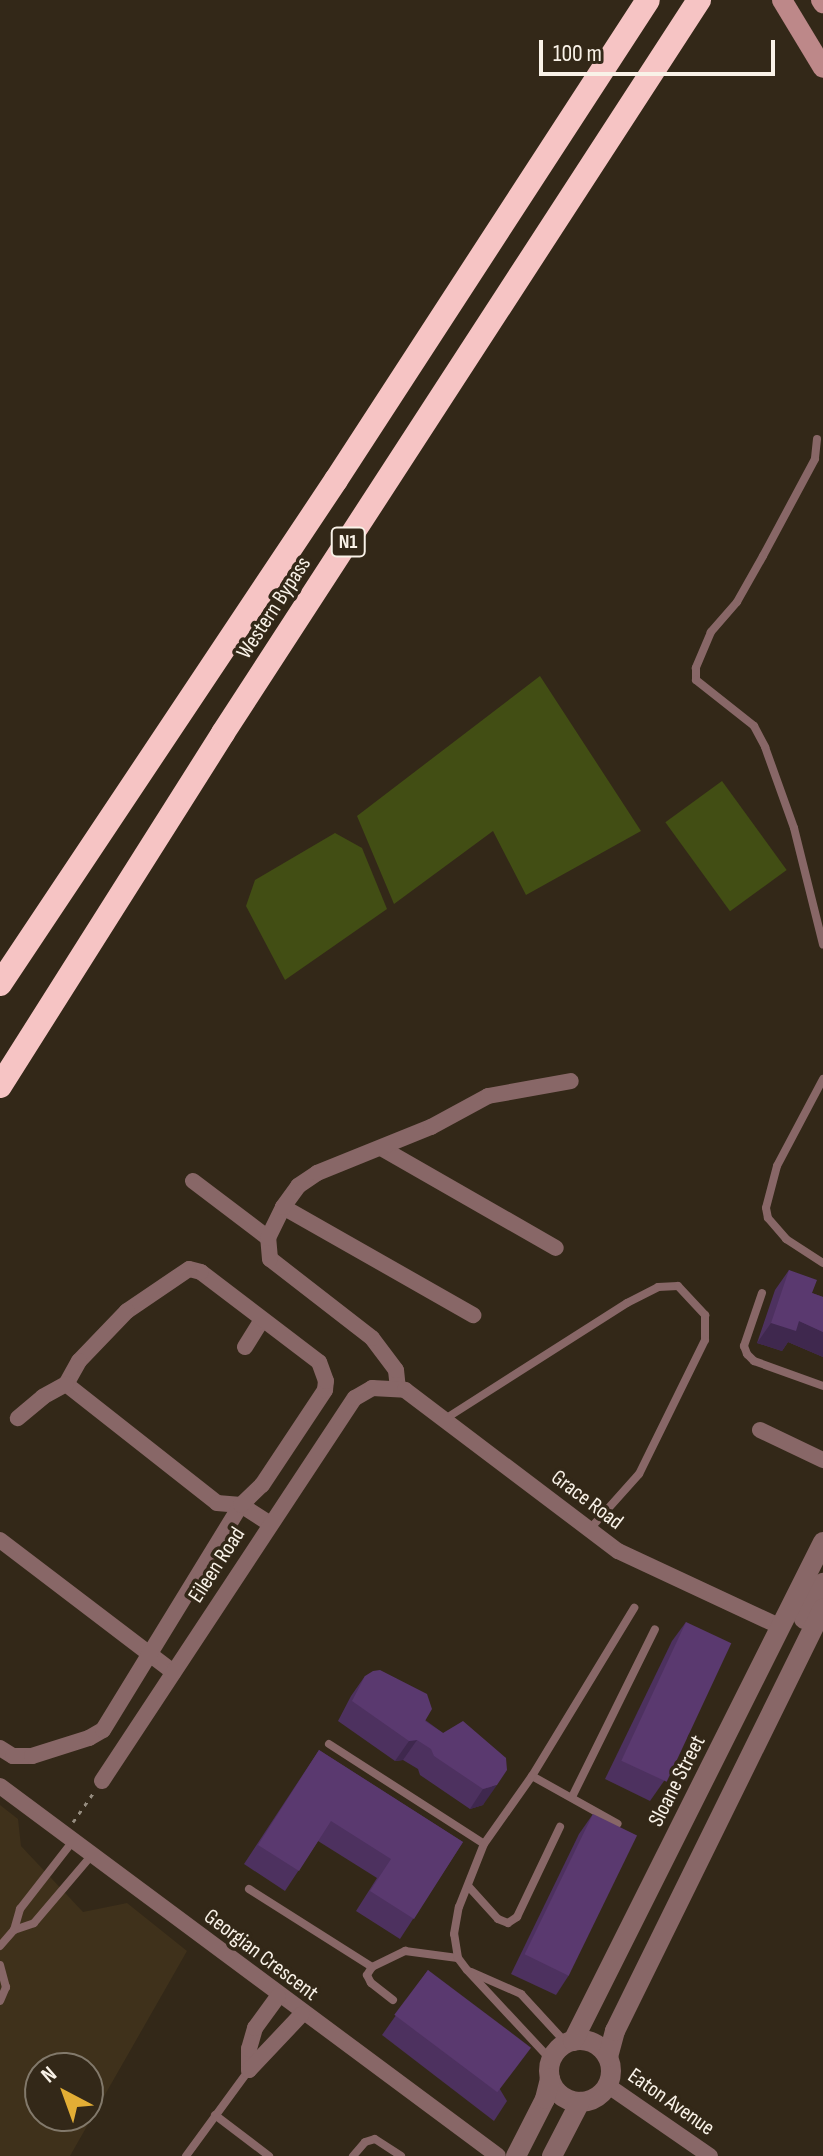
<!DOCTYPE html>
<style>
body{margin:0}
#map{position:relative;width:823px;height:2156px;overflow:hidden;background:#332818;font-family:"Sofia Sans Condensed",sans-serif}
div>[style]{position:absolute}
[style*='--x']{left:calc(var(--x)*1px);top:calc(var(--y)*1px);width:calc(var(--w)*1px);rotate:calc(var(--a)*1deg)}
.built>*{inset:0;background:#3f311b}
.green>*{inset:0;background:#424e14;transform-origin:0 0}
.path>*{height:3px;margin-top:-1.5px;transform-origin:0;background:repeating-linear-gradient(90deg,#958c7f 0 4px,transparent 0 10px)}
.service>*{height:8px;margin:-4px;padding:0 4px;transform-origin:4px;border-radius:4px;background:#886767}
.minor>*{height:16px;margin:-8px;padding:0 8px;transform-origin:8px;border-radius:8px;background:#886767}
.tertiary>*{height:20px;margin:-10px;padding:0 10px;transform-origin:10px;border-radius:10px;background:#886767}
.tertiary>.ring{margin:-10px;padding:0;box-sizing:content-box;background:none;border:20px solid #886767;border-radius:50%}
.secondary>*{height:20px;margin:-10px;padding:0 10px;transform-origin:10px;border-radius:10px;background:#bd8889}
.motorway>*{height:24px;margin:-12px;padding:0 12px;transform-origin:12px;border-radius:12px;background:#f6c4c4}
.wall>*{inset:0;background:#4d315f}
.shaded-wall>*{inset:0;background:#3f284e}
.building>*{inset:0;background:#5a396f;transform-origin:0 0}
span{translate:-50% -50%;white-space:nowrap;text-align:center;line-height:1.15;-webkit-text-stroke:7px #332818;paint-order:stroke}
.shield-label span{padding:2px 6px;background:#332818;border:2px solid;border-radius:6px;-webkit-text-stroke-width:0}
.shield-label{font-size:20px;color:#f9f2e8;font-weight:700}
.street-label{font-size:22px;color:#f9f2e8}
.north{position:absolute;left:24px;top:2052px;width:80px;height:80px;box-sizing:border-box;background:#332818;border:2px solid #82796b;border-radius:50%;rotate:319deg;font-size:22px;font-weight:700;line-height:32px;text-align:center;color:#f9f2e8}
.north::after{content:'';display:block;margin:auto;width:28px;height:36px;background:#e3ae35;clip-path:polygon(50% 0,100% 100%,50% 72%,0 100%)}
.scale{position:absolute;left:539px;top:40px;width:236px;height:36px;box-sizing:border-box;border:4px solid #f9f2e8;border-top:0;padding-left:10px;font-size:24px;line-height:28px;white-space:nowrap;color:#f9f2e8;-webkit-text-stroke:6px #332818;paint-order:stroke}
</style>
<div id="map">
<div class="built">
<i style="clip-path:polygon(evenodd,0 1805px,18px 1819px,21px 1846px,83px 1912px,127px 1903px,187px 1951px,70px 2156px,0 2156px,0 1805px,40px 2068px,88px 2068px,88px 2116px,40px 2116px,40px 2068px)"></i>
</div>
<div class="green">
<i style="clip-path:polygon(540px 676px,641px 831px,526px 895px,493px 831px,394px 904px,357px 816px)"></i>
<i style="left:722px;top:781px;width:110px;height:70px;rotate:54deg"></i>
<i style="clip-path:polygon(335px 833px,362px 848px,387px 909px,285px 980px,246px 906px,255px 880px)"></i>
</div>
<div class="path">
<i style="--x:73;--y:1822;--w:37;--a:-55"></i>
</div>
<div class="service">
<i style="--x:817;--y:439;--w:20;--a:96"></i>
<i style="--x:815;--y:459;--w:110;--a:118.2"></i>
<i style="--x:763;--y:556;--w:53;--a:119.5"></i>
<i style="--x:737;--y:602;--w:40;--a:131"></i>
<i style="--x:711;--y:632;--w:39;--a:113"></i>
<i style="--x:696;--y:668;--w:12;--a:90"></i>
<i style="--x:696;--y:680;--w:74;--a:38.4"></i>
<i style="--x:754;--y:726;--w:24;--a:62"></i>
<i style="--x:765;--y:747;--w:86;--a:70.3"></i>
<i style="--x:794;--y:828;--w:120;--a:76"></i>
<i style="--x:823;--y:1079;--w:98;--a:117.9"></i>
<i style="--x:777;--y:1166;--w:43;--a:104.7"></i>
<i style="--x:766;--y:1208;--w:10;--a:79"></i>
<i style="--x:768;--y:1218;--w:28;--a:49"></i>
<i style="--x:786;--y:1239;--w:44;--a:33"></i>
<i style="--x:762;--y:1293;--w:56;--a:108.8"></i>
<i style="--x:744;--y:1346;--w:9;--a:69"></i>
<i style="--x:747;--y:1354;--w:10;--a:45"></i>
<i style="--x:754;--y:1361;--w:73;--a:19.9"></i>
<i style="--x:445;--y:1419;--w:216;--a:-32.5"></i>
<i style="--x:627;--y:1303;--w:35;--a:-27"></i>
<i style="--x:658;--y:1287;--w:20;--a:-3"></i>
<i style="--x:678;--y:1286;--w:40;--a:47"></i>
<i style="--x:705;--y:1315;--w:25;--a:90"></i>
<i style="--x:705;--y:1340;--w:149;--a:116.2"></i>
<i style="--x:639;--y:1474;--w:75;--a:131.8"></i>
<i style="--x:329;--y:1744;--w:184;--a:32.8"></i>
<i style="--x:532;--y:1776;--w:98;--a:29.2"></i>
<i style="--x:572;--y:1797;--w:187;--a:-63.7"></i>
<i style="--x:469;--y:1887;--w:43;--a:47.8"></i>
<i style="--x:498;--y:1919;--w:11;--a:22"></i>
<i style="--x:508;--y:1923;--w:11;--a:-34"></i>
<i style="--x:517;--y:1917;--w:100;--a:-64.5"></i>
<i style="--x:249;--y:1889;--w:146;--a:32.4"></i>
<i style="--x:14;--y:1930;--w:21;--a:-19"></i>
<i style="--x:34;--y:1923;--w:88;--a:-49.6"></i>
<i style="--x:0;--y:1946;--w:21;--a:-49"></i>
<i style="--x:14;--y:1930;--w:22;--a:-74"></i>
<i style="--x:20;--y:1909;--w:86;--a:-52.1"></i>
<i style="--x:0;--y:1965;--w:23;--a:75"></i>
<i style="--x:6;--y:1987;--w:15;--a:113"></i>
<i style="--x:471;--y:1972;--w:55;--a:23.7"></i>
<i style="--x:521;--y:1994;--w:67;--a:47.4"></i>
<i style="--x:393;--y:2000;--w:28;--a:-142"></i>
<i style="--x:371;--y:1983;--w:9;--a:-117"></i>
<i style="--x:367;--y:1975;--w:9;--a:-58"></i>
<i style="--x:372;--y:1967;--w:37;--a:-26"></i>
<i style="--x:405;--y:1951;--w:53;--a:7.5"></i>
<i style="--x:551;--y:2060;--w:123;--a:-133"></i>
<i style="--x:467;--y:1970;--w:15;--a:-127"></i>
<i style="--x:458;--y:1958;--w:24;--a:-99"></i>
<i style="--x:454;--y:1934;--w:27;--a:-80"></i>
<i style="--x:459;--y:1907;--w:68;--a:-68.4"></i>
<i style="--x:484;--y:1844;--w:83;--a:-54.8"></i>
<i style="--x:532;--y:1776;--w:197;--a:-58.7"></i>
<i style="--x:215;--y:2115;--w:68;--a:37.2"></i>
<i style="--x:186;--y:2156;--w:107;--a:-53.8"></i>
<i style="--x:353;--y:2156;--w:18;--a:-49"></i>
<i style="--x:365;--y:2142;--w:10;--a:-17"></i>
<i style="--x:375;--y:2139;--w:31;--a:33"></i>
</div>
<div class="minor">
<i style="--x:383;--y:1149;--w:199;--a:29.8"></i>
<i style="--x:193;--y:1181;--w:94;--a:37.2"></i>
<i style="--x:283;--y:1207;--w:219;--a:29.6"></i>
<i style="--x:245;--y:1347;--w:32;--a:-58"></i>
<i style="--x:66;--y:1384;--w:192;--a:38.2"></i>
<i style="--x:217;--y:1503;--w:24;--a:5"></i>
<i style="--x:241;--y:1505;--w:35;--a:33"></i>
<i style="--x:398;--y:1389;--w:19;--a:-96"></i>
<i style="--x:396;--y:1370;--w:40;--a:-127"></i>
<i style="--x:372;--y:1338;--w:129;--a:-142.2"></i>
<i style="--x:270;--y:1259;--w:21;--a:-95"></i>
<i style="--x:268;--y:1238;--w:34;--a:-64"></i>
<i style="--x:283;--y:1207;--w:26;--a:-54"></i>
<i style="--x:298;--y:1186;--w:23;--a:-34"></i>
<i style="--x:317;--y:1173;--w:123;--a:-22"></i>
<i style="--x:431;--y:1127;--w:65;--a:-28.5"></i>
<i style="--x:488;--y:1096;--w:84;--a:-10.2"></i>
<i style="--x:760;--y:1430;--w:70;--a:25.5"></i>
<i style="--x:0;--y:1540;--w:218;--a:37.3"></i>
<i style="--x:0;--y:1748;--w:15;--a:32"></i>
<i style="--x:13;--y:1756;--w:19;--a:0"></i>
<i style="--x:32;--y:1756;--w:60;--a:-17.5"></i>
<i style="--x:89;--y:1738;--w:16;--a:-30"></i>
<i style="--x:103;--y:1730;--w:264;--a:-58.5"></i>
<i style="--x:241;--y:1505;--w:29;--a:-44"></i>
<i style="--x:262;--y:1485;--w:114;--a:-56.4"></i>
<i style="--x:325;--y:1390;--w:9;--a:-84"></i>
<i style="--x:326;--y:1381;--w:20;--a:-110"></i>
<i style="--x:319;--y:1362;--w:148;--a:-142.7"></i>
<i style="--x:201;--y:1272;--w:12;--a:-166"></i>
<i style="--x:189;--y:1269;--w:75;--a:145.9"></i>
<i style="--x:127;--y:1311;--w:69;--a:133.8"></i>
<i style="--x:79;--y:1361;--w:26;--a:119"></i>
<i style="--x:66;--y:1384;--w:26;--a:151"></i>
<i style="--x:43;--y:1397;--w:33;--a:140"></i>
<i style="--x:102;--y:1781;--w:459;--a:-56.6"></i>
<i style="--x:355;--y:1398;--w:20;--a:-30"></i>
<i style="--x:372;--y:1388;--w:33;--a:3"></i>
<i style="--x:405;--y:1390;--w:267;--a:37.1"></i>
<i style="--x:618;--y:1551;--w:180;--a:25"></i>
<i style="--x:0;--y:1786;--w:620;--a:36.61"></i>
<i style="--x:249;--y:2070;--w:21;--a:-90"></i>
<i style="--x:249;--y:2049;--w:22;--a:-74"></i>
<i style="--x:255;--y:2028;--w:39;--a:-54"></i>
<i style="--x:249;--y:2070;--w:77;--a:-46.6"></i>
<i style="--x:607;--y:2085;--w:125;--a:34.6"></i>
</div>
<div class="tertiary">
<i style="--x:804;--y:1619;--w:41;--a:-62.2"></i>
<i class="ring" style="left:549px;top:2040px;width:42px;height:42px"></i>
<i style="--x:573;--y:2041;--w:558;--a:-63.39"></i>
<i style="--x:608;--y:2057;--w:27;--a:-75"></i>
<i style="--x:615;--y:2031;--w:471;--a:-63.8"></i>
<i style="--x:516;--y:2156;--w:64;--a:-63"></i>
<i style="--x:545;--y:2099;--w:21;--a:-76"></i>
<i style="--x:552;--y:2156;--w:61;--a:-62.6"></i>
</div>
<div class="secondary">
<i style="--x:782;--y:0;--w:79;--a:58.9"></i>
<i style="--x:821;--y:0;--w:4;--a:56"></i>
</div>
<div class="motorway">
<i style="--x:0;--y:984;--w:606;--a:-56.31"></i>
<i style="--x:336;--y:480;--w:572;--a:-56.98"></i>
<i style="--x:0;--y:1086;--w:418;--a:-57.7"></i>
<i style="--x:223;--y:733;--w:874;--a:-57"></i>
</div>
<div class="wall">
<i style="clip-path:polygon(789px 1270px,812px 1293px,823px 1297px,823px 1357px,788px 1342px,782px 1351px,757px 1343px,775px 1290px)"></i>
<i style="clip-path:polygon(686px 1622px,664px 1781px,650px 1801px,605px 1779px,672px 1641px)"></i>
<i style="clip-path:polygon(365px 1676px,443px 1733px,506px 1758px,483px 1805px,470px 1809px,420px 1775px,418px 1769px,403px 1760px,395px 1761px,338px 1721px,351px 1696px)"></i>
<i style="clip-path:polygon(319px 1750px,463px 1842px,400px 1939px,356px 1911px,377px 1878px,318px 1841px,285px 1891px,244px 1864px)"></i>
<i style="clip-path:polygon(593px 1814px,569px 1975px,556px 1995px,511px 1974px,579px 1834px)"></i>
<i style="clip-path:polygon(428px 1970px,507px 2101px,494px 2121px,382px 2035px)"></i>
</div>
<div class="shaded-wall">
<i style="clip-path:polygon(799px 1321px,823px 1332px,823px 1357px,788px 1342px,782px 1351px,757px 1343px,771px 1323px)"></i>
<i style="clip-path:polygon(417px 1740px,403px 1760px,395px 1761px,409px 1741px)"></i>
<i style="clip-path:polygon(497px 1785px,483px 1805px,470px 1809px,483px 1789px)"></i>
</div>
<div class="building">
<i style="clip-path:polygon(789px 1270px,817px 1280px,812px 1293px,823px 1297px,823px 1332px,799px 1321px,796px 1331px,771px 1323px)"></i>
<i style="left:686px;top:1622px;width:50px;height:153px;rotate:25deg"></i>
<i style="clip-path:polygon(380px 1670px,427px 1694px,432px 1709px,425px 1721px,443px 1733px,463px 1721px,506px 1758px,507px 1770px,497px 1785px,483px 1789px,434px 1756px,431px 1749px,417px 1740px,409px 1741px,352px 1701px,365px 1676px,373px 1671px)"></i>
<i style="clip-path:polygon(319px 1750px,463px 1842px,414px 1919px,370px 1891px,391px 1859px,331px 1821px,299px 1871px,258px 1845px)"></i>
<i style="left:593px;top:1814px;width:49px;height:156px;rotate:26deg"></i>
<i style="left:428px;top:1970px;width:129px;height:56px;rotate:37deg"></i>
</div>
<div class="shield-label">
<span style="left:348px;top:542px">N1</span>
</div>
<div class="street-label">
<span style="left:274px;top:608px;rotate:-57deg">Western Bypass</span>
<span style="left:587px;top:1500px;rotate:37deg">Grace Road</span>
<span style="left:217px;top:1565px;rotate:-57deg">Eileen Road</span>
<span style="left:677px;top:1781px;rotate:-63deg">Sloane Street</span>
<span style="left:261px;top:1955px;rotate:37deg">Georgian Crescent</span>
<span style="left:671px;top:2102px;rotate:35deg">Eaton Avenue</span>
</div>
<div class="north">N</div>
<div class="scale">100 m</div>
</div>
